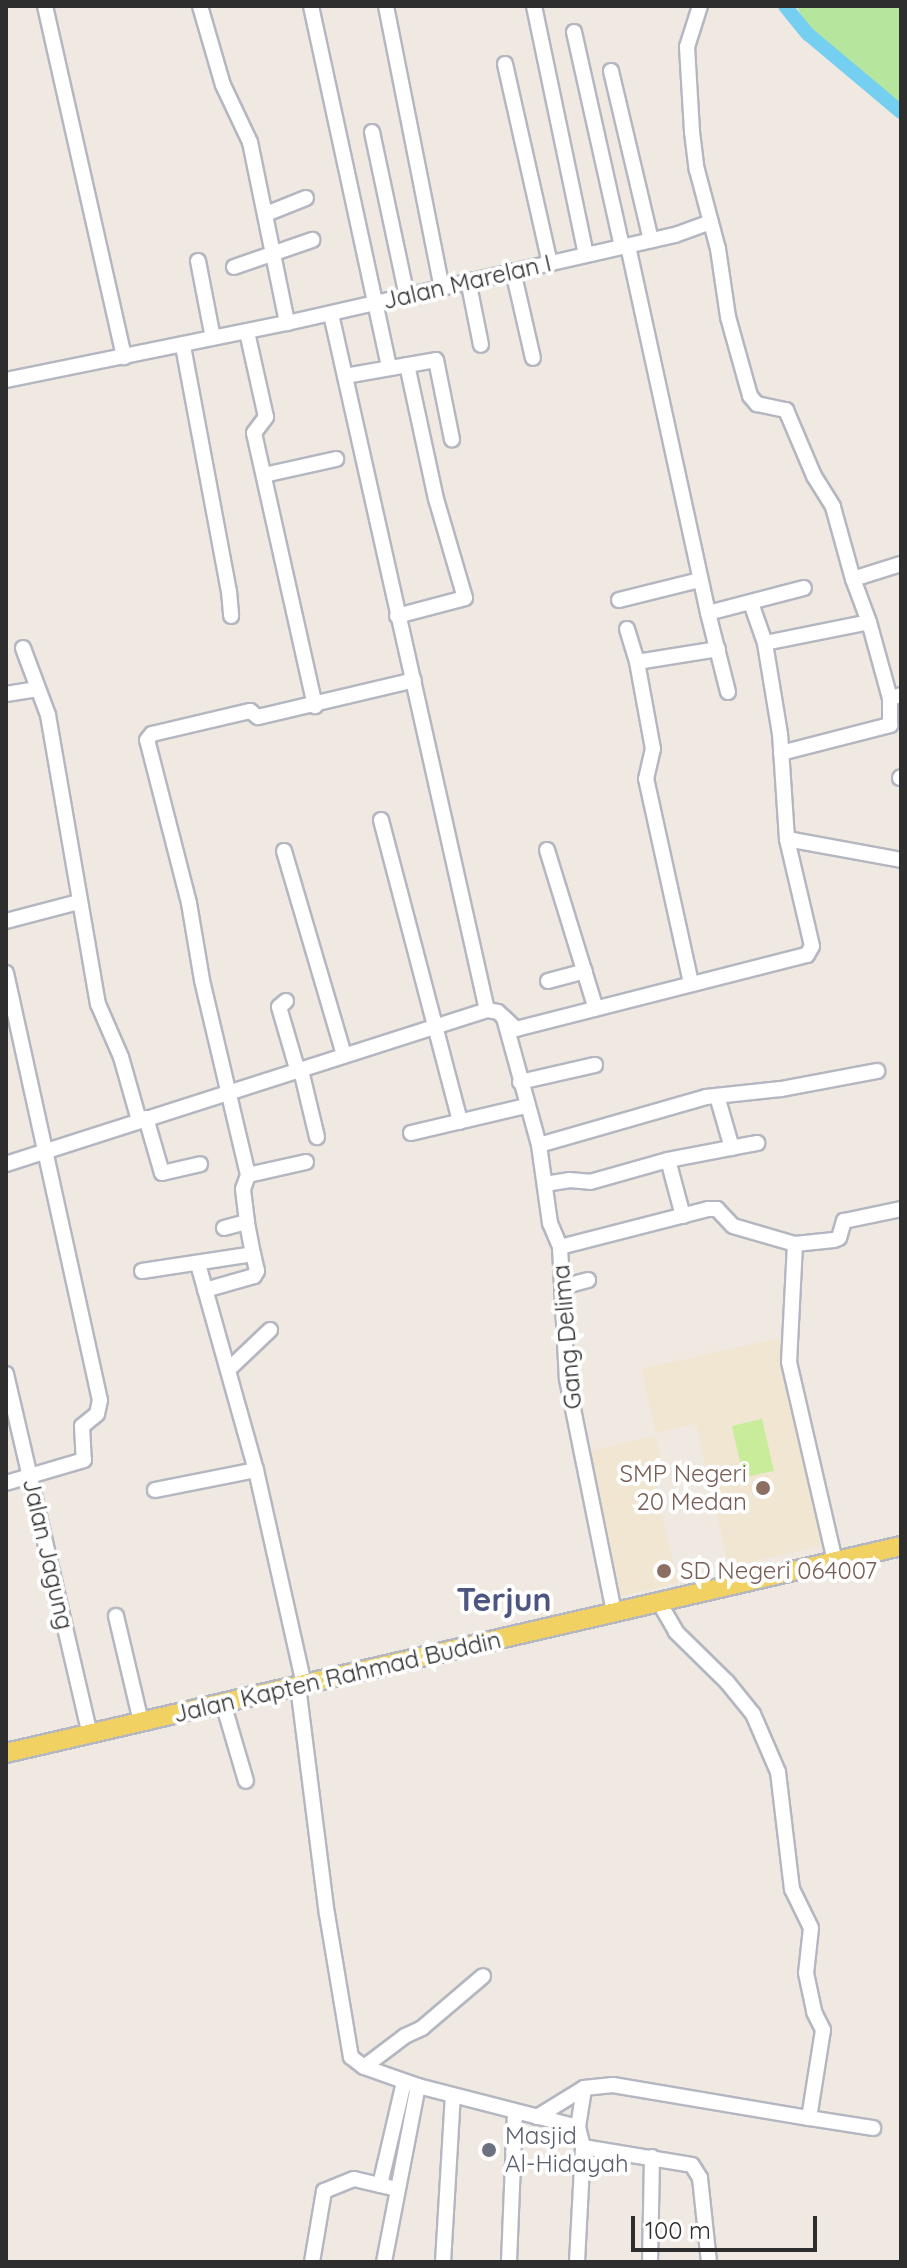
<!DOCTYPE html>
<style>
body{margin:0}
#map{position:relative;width:907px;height:2268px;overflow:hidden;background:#efe9e1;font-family:Quicksand,sans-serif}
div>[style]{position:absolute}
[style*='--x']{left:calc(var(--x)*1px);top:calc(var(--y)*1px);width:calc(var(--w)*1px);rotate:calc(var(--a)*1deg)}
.education>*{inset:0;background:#f0e6d1}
.green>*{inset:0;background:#b6e59e}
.pitch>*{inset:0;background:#c9ec9a;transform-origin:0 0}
.canal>*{height:14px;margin:-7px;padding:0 7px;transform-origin:7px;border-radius:7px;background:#75cff0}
.roads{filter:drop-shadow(2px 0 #b4b7c1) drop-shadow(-2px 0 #b4b7c1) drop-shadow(0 2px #b4b7c1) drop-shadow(0 -2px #b4b7c1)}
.minor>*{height:14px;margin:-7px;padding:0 7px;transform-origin:7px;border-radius:7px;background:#fff}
.major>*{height:18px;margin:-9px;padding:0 9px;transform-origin:9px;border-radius:9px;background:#f2d163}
.dots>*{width:22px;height:22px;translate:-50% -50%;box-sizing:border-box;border:4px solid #fff;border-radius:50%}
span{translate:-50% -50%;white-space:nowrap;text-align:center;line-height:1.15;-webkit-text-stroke:8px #fff;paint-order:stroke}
.street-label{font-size:24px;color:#2e2e2e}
.education-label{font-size:24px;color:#785e54}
.right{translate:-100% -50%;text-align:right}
.left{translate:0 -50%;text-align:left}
.worship-label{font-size:24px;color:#5b616d}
.district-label{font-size:32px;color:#4d5680;font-weight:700}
.frame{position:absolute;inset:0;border:8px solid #2e2e2e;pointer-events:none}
.scale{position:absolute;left:631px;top:2216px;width:186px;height:36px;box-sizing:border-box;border:4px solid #2e2e2e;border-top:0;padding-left:10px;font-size:24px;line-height:28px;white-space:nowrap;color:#2e2e2e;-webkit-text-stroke:6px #fff;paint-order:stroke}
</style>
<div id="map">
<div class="education">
<i style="clip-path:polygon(780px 1338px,828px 1544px,729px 1567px,696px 1424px,656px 1433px,641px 1369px)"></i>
<i style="clip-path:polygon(655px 1436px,663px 1465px,651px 1468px,678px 1583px,617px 1597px,584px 1452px)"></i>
</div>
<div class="green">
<i style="clip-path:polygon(797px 6px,901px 6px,901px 107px,897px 108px,870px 89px,808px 34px)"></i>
</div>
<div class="pitch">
<i style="left:762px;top:1419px;width:53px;height:31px;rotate:77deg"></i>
</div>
<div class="canal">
<i style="--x:785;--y:6;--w:36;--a:51"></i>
<i style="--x:808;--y:34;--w:121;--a:40"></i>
</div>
<div class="roads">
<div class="minor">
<i style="--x:45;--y:6;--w:360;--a:77.3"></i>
<i style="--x:200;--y:6;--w:82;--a:73.8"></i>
<i style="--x:223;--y:85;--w:63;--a:64.7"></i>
<i style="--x:250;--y:142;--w:185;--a:78.4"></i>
<i style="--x:311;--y:6;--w:370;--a:77.8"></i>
<i style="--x:386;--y:6;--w:288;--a:78.8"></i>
<i style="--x:534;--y:6;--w:253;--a:78.2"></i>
<i style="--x:700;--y:6;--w:43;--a:107.6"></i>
<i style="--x:687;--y:47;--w:85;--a:86.6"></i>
<i style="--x:692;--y:132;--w:38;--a:83"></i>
<i style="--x:697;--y:170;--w:82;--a:75.1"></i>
<i style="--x:718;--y:249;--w:69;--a:81.6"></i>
<i style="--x:728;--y:317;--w:82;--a:74.4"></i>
<i style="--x:750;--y:396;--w:11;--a:49"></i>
<i style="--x:757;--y:404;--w:30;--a:12"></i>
<i style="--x:786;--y:410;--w:72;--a:67"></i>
<i style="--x:814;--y:476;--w:36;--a:58"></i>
<i style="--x:833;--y:507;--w:75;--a:74.5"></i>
<i style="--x:853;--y:579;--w:46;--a:69.6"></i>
<i style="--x:574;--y:32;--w:220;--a:77.4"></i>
<i style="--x:505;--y:64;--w:205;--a:77.3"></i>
<i style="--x:611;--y:71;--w:174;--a:76.7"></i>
<i style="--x:372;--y:132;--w:168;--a:78"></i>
<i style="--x:266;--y:214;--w:43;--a:-21.8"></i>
<i style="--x:628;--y:246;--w:376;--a:77.7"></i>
<i style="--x:198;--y:261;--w:78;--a:79"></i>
<i style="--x:234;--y:267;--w:83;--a:-19.1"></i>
<i style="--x:513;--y:271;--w:89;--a:77.1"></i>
<i style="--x:468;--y:280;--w:66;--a:78.7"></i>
<i style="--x:331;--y:314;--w:713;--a:77.37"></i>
<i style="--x:247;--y:332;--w:87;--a:77.4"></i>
<i style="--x:266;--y:417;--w:20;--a:127"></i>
<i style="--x:254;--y:433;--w:280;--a:77.4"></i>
<i style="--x:183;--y:346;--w:249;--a:79.4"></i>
<i style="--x:229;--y:591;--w:25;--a:85"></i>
<i style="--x:345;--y:376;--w:92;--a:-10"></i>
<i style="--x:436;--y:360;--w:81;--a:78.6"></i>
<i style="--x:6;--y:380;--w:287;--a:-11.5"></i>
<i style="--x:287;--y:323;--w:398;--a:-12.8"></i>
<i style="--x:675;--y:235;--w:38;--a:-20"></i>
<i style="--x:264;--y:475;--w:74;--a:-12.5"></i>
<i style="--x:853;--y:579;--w:50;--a:-17.4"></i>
<i style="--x:619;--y:600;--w:83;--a:-13.9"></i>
<i style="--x:751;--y:603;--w:42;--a:70.7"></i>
<i style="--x:397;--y:616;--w:70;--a:-14.8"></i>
<i style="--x:465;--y:598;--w:103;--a:-106.3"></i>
<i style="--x:436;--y:499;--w:137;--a:-102.2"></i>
<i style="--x:627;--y:629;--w:34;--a:73"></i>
<i style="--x:23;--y:648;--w:72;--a:69.5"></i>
<i style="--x:48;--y:715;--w:293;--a:80.2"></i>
<i style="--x:98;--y:1004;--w:58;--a:66.5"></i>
<i style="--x:121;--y:1057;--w:66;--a:74.1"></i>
<i style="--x:728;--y:692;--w:81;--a:-104.2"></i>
<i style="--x:708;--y:613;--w:99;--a:-14.6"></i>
<i style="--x:6;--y:694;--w:32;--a:-9"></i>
<i style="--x:781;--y:753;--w:113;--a:-14.4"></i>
<i style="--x:890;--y:725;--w:27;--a:-90"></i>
<i style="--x:900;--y:778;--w:1;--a:-45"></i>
<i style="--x:381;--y:820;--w:312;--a:75.3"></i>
<i style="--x:787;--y:839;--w:116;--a:10.4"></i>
<i style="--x:547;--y:850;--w:166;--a:72.9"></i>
<i style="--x:284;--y:851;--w:213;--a:73.6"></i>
<i style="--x:6;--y:921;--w:75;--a:-14.6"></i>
<i style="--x:6;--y:973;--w:437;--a:77.6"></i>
<i style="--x:100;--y:1400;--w:14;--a:102"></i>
<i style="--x:97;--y:1414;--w:19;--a:141"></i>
<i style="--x:82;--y:1426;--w:34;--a:87"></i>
<i style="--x:84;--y:1460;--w:81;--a:163.6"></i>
<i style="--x:548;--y:981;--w:38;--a:-15"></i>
<i style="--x:691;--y:983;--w:209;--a:-102.4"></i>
<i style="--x:646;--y:779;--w:31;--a:-77"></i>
<i style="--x:653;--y:749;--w:88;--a:-100.4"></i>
<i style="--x:637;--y:662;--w:82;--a:-9.1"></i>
<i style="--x:286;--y:1001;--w:9;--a:139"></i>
<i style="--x:279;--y:1007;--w:68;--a:73.7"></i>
<i style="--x:504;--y:1018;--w:132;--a:74.6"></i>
<i style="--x:539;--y:1145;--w:79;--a:82"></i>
<i style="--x:550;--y:1223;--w:26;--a:67"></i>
<i style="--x:560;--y:1247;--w:132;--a:87"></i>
<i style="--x:567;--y:1379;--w:239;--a:78.6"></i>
<i style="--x:301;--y:1070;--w:69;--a:76.6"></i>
<i style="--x:520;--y:1082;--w:77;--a:-12.8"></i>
<i style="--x:717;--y:1096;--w:54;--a:73.9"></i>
<i style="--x:146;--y:1118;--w:57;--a:73.8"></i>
<i style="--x:162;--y:1173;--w:39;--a:-13"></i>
<i style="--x:411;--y:1133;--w:118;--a:-13.2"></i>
<i style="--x:539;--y:1145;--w:174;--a:-16"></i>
<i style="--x:706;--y:1097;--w:75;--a:-6.1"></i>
<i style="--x:781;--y:1089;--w:98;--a:-10.6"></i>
<i style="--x:668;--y:1160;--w:58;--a:75"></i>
<i style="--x:306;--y:1162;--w:59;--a:167.4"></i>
<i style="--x:248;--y:1175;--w:200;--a:-103.3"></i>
<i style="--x:202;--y:980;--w:78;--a:-99.6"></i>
<i style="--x:189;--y:903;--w:168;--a:-104.4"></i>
<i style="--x:147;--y:740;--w:8;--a:-50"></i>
<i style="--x:152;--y:734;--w:101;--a:-13.2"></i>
<i style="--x:250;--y:711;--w:10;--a:37"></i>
<i style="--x:258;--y:717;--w:160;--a:-13.3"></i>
<i style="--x:6;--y:1164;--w:505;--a:-17.75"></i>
<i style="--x:487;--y:1010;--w:11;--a:10"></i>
<i style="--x:498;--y:1012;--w:25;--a:43"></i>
<i style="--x:516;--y:1029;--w:300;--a:-14.3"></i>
<i style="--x:807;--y:955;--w:10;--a:-61"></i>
<i style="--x:812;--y:946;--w:110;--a:-103.2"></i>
<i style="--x:787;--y:839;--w:105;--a:-93.8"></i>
<i style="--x:780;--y:734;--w:92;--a:-99.4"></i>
<i style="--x:765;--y:643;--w:106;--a:-11.4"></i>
<i style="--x:869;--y:622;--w:79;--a:74.6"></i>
<i style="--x:890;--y:698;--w:11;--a:-15"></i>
<i style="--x:545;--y:1184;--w:24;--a:-9"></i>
<i style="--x:569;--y:1180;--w:21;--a:5"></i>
<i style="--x:590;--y:1182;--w:81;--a:-15.8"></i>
<i style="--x:668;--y:1160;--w:91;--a:-10.8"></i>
<i style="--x:224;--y:1228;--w:24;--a:-15"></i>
<i style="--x:247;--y:1222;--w:33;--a:-97"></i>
<i style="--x:243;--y:1189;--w:15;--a:-70"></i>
<i style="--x:795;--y:1244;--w:118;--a:92.9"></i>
<i style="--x:789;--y:1362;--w:204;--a:77"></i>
<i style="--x:560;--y:1247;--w:153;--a:-14.4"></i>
<i style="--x:708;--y:1209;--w:9;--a:0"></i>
<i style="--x:717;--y:1209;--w:23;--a:47"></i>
<i style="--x:733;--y:1226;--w:65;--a:16.2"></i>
<i style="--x:795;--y:1244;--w:39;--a:-6"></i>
<i style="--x:834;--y:1240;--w:5;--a:-22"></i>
<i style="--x:839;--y:1238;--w:18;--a:-74"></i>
<i style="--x:844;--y:1221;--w:58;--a:-11.9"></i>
<i style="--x:198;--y:1264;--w:214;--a:74.3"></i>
<i style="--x:256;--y:1470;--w:219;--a:77.4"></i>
<i style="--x:142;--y:1271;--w:112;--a:-8.7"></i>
<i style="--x:253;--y:1254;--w:33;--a:-101"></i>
<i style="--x:562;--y:1287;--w:27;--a:-15"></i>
<i style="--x:205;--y:1290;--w:51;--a:-15.9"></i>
<i style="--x:254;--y:1276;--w:6;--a:-59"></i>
<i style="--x:257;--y:1271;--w:17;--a:-103"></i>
<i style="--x:228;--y:1370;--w:58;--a:-43.6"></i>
<i style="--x:6;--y:1374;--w:370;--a:76.9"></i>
<i style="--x:155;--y:1490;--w:103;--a:-11.2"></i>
<i style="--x:659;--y:1602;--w:34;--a:60"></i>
<i style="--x:676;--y:1632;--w:71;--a:44.4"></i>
<i style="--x:727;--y:1682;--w:41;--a:50.9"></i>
<i style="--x:753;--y:1714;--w:63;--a:66.7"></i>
<i style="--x:778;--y:1772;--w:118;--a:83.2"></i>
<i style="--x:792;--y:1889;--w:43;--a:64"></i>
<i style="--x:811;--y:1928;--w:45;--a:96.3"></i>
<i style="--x:806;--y:1973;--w:40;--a:78"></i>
<i style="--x:814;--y:2012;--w:20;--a:63"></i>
<i style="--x:823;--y:2030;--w:89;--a:99"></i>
<i style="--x:809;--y:2118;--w:65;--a:8.9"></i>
<i style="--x:116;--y:1616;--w:109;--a:76.7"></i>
<i style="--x:298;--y:1686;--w:230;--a:82.8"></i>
<i style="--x:327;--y:1914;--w:145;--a:80.5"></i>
<i style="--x:351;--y:2057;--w:16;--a:38"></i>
<i style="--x:364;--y:2067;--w:57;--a:19.4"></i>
<i style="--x:418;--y:2086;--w:165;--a:14.4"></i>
<i style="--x:223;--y:1703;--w:81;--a:73.6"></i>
<i style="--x:364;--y:2067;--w:51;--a:-37.1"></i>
<i style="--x:405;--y:2036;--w:19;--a:-25"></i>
<i style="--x:422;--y:2028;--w:80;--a:-40.4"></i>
<i style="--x:537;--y:2117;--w:55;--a:-31.7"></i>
<i style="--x:583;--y:2147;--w:110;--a:9.4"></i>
<i style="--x:692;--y:2165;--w:15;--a:58"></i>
<i style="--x:700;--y:2178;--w:84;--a:83.9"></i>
<i style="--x:380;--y:2185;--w:106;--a:-76.9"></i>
<i style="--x:312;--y:2262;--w:72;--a:-80.4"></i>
<i style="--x:324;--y:2191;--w:32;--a:-22"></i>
<i style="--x:354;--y:2179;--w:44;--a:13.1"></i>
<i style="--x:384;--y:2262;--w:179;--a:-79.1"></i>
<i style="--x:443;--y:2262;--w:166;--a:-86.6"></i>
<i style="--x:509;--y:2262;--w:150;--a:-87.7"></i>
<i style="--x:577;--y:2262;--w:115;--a:-87"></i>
<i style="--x:583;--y:2147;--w:21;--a:-104"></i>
<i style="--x:578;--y:2127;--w:39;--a:-81"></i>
<i style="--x:584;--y:2088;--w:29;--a:-6"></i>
<i style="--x:613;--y:2085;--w:199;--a:9.6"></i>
<i style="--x:650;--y:2262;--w:105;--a:-88.9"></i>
</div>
<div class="major">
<i style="--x:6;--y:1753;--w:919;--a:-13.02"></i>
</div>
</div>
<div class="dots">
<i style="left:763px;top:1488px;background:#8d6e63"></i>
<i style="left:664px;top:1571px;background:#8d6e63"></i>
<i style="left:489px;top:2150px;background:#6b7280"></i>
</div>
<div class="street-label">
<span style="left:467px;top:282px;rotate:-13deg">Jalan Marelan I</span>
<span style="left:567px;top:1337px;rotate:-95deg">Gang Delima</span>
<span style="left:48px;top:1554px;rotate:77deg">Jalan Jagung</span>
<span style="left:337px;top:1677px;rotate:-13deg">Jalan Kapten Rahmad Buddin</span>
</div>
<div class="education-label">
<span class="right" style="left:747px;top:1488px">SMP Negeri<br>20 Medan</span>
<span class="left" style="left:680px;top:1571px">SD Negeri 064007</span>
</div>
<div class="worship-label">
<span class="left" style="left:505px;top:2150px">Masjid<br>Al-Hidayah</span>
</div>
<div class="district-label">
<span style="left:504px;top:1599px">Terjun</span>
</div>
<div class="frame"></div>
<div class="scale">100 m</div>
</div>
